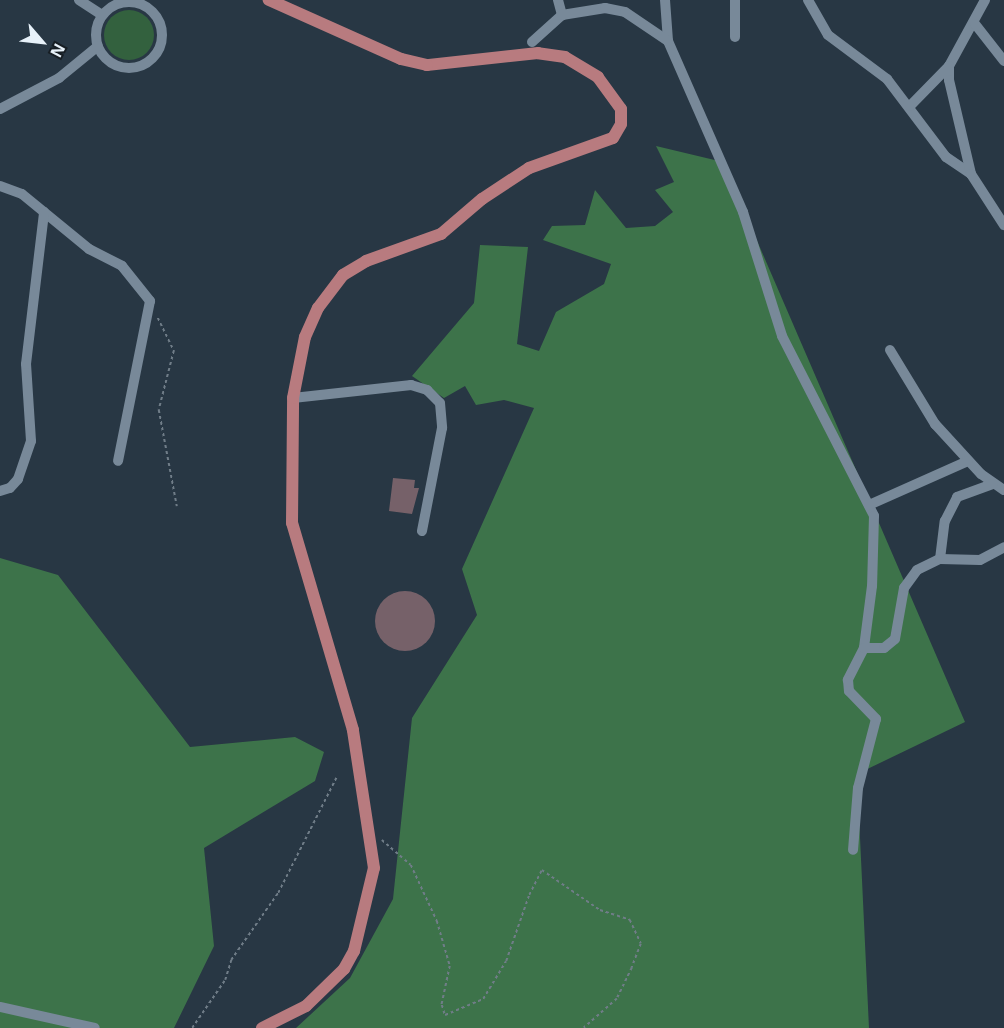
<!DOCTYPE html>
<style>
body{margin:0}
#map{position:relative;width:1004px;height:1028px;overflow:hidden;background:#283744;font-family:"Open Sans",sans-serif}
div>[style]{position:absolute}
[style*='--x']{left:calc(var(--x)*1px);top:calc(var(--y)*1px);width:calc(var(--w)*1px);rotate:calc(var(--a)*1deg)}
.green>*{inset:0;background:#33613e}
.round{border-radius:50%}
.forest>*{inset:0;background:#3d734a}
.building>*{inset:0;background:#766169}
.path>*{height:1.5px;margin-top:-0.75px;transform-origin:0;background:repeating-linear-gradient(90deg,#707d88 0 3px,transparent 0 6px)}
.minor>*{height:10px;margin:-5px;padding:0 5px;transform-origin:5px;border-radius:5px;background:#788999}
.minor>.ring{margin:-5px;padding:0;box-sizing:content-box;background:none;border:10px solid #788999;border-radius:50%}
.major>*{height:12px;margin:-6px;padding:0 6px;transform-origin:6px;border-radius:6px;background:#b87b7f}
span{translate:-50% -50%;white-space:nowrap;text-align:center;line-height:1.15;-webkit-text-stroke:4.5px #171e24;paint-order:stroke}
.north{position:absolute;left:12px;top:12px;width:60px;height:60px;-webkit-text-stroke:4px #171e24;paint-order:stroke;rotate:118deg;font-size:16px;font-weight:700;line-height:24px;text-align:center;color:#e7f1f9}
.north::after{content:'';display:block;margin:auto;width:21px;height:27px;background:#e7f1f9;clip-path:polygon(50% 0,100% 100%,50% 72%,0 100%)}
</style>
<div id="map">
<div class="green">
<i class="round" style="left:104px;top:10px;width:50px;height:50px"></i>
</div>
<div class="forest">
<i style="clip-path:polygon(656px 146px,723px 162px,965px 722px,857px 774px,869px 1028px,296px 1028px,350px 978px,393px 899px,412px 718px,477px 615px,462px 569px,534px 408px,504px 400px,476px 405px,465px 386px,444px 398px,412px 376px,474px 303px,480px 245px,528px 247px,517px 344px,539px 351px,556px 312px,604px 284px,611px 264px,543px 240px,552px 226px,585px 225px,595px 190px,626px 228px,655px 226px,673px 212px,655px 190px,674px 182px)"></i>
<i style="clip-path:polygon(0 558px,58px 575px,190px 747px,295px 737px,324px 752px,315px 781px,204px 848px,214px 946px,174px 1028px,0 1028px)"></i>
</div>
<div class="building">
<i style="clip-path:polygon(393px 478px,415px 480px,414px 488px,419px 488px,412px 514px,389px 511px)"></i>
<i class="round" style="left:375px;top:591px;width:60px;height:60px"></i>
</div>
<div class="path">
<i style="--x:158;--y:318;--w:37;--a:64"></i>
<i style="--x:174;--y:351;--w:61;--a:104.3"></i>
<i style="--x:159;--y:410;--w:98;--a:79.4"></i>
<i style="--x:382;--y:840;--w:38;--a:41"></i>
<i style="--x:411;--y:865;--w:62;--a:65.1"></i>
<i style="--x:437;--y:921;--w:47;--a:73.9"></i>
<i style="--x:450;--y:966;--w:40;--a:102"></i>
<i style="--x:442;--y:1005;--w:10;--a:73"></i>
<i style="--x:445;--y:1015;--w:41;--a:-22.8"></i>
<i style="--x:483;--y:999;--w:44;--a:-58.8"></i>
<i style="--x:506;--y:961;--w:70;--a:-70.8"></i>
<i style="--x:529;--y:895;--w:28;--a:-63"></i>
<i style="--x:542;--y:870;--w:70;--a:34.6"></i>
<i style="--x:600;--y:910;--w:32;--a:18"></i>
<i style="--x:630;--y:920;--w:26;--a:65"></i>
<i style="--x:641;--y:944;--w:26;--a:111"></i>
<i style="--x:632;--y:968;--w:34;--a:116"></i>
<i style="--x:617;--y:999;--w:44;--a:138.7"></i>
<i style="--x:192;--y:1028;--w:58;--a:-55.5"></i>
<i style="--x:225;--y:980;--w:21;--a:-73"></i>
<i style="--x:231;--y:960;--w:82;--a:-55"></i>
<i style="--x:278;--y:893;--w:129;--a:-63.2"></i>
</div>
<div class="minor">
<i style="--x:79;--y:0;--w:27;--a:33"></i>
<i style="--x:558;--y:0;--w:16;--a:75"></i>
<i style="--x:665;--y:0;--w:41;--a:85.8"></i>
<i style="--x:668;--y:41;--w:187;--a:66.3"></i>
<i style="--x:743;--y:212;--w:130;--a:72.5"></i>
<i style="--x:782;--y:336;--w:202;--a:62.9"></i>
<i style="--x:874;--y:516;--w:70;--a:91.6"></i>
<i style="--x:872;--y:586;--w:63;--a:97.4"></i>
<i style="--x:864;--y:648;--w:36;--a:117"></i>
<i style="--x:848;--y:680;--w:11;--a:85"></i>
<i style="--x:849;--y:691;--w:39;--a:46"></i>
<i style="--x:876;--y:719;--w:71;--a:104.6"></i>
<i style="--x:858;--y:788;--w:62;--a:94.6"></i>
<i style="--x:735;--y:0;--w:37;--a:90"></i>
<i style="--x:808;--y:0;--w:40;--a:60.3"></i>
<i style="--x:828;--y:35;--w:74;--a:36.7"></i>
<i style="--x:887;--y:79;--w:98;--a:52.9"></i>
<i style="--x:946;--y:157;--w:30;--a:34"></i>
<i style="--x:985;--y:0;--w:75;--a:118.6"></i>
<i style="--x:949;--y:66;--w:14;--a:90"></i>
<i style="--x:949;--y:80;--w:97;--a:76.8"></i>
<i style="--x:971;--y:174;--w:61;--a:57.1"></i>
<i class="ring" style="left:96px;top:2px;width:56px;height:56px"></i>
<i style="--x:975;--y:24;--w:47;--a:51.9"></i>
<i style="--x:532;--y:42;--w:40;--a:-42"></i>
<i style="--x:562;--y:15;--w:44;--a:-9.2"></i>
<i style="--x:605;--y:8;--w:20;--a:11"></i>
<i style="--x:625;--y:12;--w:52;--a:34"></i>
<i style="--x:910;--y:106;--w:56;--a:-45.7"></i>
<i style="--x:0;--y:109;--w:67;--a:-27.7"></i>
<i style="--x:59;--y:78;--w:50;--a:-39.4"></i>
<i style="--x:0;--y:186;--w:23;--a:20"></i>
<i style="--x:22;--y:194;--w:87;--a:39.4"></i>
<i style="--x:89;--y:249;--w:37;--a:27"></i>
<i style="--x:122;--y:266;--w:45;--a:51.3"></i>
<i style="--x:150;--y:301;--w:163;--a:101.3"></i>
<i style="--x:890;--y:350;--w:87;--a:58.7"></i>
<i style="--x:935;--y:424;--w:68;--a:47.4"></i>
<i style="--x:981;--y:474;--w:28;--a:35"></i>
<i style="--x:293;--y:398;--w:119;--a:-6.3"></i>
<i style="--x:411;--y:385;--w:17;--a:17"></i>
<i style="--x:427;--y:390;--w:18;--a:45"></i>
<i style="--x:440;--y:403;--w:25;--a:85"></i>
<i style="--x:442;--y:428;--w:105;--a:101"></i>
<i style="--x:0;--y:491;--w:10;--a:-17"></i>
<i style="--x:10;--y:488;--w:12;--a:-48"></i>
<i style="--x:18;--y:479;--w:40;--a:-71.1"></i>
<i style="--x:31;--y:441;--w:77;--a:-93.7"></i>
<i style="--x:26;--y:364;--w:153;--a:-83.2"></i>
<i style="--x:869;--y:505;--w:108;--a:-24"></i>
<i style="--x:940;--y:559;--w:38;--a:-83"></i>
<i style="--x:945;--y:521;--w:27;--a:-63"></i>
<i style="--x:957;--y:497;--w:38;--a:-20"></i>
<i style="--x:864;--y:648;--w:20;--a:0"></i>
<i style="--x:884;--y:648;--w:14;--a:-39"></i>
<i style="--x:895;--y:639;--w:52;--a:-80"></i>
<i style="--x:904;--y:588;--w:22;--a:-54"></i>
<i style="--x:917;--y:570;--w:25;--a:-26"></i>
<i style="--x:940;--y:559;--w:40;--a:1.4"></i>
<i style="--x:980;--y:560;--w:27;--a:-28"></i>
<i style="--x:0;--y:1007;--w:97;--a:12.5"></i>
</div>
<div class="major">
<i style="--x:262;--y:1028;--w:49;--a:-26.6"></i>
<i style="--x:306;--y:1006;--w:53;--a:-44.2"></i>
<i style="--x:344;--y:969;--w:21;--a:-61"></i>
<i style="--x:354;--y:951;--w:85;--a:-76.5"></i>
<i style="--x:374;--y:868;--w:140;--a:-98.7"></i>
<i style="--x:353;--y:730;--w:216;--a:-106.4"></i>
<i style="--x:292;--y:523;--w:125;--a:-89.5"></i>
<i style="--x:293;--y:398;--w:62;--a:-78.9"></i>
<i style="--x:305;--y:337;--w:32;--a:-66"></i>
<i style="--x:318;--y:308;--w:41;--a:-52.9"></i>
<i style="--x:343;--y:275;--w:27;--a:-31"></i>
<i style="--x:366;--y:261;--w:80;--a:-19.8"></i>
<i style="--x:441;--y:234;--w:54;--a:-40.5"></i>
<i style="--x:482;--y:199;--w:56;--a:-33.4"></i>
<i style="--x:529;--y:168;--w:89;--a:-19.7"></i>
<i style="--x:613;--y:138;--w:16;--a:-60"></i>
<i style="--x:621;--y:124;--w:15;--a:-90"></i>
<i style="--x:621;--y:109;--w:39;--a:-126"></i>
<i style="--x:598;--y:77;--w:39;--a:-149"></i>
<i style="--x:565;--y:57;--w:27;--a:-172"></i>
<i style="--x:538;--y:53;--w:112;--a:173.8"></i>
<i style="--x:427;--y:65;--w:27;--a:-167"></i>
<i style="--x:401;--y:59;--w:145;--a:-155.9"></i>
</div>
<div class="north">N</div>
</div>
